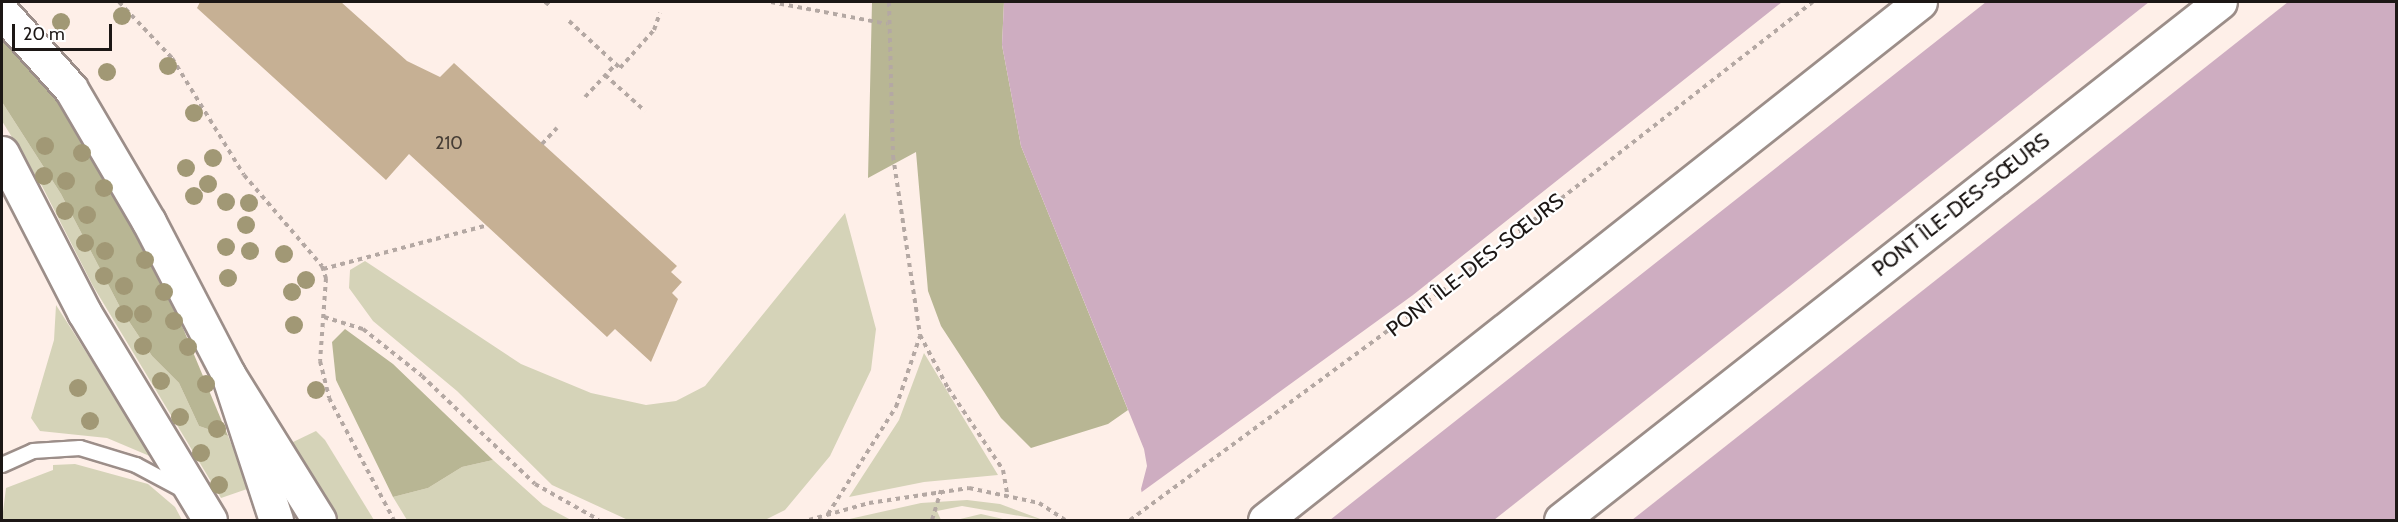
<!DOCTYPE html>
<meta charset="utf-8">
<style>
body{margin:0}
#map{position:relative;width:2398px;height:522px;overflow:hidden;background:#feefe8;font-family:Cabin,sans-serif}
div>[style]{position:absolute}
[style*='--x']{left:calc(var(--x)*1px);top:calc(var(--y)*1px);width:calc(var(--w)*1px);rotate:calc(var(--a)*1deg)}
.green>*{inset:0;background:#d5d3b8}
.forest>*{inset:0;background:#b8b694}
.water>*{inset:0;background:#ceadc1}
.pier>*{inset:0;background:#feefe8}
.building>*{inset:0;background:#c6b094}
.path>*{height:4px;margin-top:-2px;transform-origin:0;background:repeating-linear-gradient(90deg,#b4a8a3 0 4.5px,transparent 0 9px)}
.roads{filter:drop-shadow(2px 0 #9c8e89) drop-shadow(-2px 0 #9c8e89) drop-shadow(0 2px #9c8e89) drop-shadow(0 -2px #9c8e89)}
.service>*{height:14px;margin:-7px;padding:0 7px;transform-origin:7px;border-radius:7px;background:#fff}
.tertiary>*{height:33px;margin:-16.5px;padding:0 16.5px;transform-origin:16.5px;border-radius:16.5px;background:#fff}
.motorway>*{height:33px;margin:-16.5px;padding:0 16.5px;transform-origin:16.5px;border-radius:16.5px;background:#fff}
.trees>*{width:18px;height:18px;margin:-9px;border-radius:50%;background:#a19875}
span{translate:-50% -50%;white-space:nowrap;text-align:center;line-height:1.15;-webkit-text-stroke:4.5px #fff;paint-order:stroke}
.number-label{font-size:18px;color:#463d35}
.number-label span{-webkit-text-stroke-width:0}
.street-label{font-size:21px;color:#1c1715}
.frame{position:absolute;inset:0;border:3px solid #1c1715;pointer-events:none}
.scale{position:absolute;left:12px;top:24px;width:100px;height:27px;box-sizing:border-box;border:3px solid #1c1715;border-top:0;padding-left:8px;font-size:18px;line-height:21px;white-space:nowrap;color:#1c1715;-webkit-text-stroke:4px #fff;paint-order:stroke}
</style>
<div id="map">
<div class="green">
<i style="clip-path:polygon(2px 102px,61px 194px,122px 311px,152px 356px,179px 383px,199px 426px,228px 436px,250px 488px,221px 498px,93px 286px,42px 186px,2px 121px)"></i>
<i style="clip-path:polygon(845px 213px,876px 329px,871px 370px,830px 456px,785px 510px,765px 520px,628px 520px,552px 485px,457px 391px,373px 321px,349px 288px,350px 270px,365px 261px,521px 364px,591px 393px,646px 405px,676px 401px,705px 386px)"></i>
<i style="clip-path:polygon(56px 305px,79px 341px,152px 457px,107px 438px,40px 431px,31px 418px,54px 340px)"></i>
<i style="clip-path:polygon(924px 353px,998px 475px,924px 482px,849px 497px,899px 420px)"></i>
<i style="clip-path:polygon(316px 431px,325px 440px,374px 520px,335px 520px,291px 443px)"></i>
<i style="clip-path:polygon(493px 460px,543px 505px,571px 520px,407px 520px,393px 497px,428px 488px,462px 467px)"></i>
<i style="clip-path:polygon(75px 464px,148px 484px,175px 507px,182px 520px,2px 520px,6px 488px,53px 470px,53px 465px)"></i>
<i style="clip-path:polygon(967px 500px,1000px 504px,1043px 520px,962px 506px,937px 511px,941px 520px,845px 520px,921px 503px)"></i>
<i style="clip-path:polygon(981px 514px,1003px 519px,1008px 520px,956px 520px)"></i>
</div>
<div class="forest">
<i style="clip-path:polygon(872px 2px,1004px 2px,1002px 45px,1021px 146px,1128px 410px,1108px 424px,1031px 448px,1001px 418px,941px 326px,928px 291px,916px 152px,868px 178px)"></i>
<i style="clip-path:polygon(2px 36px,62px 105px,116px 197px,170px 297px,228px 436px,199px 426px,179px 383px,152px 356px,122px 311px,61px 194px,2px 102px)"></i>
<i style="clip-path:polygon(345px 329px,393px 364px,493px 460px,462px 467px,428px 488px,393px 497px,336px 380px,332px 342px)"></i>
</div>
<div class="water">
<i style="clip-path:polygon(1004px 2px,2396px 2px,2396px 520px,1147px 520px,1141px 489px,1147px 466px,1144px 449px,1021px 146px,1002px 45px)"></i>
</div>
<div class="pier">
<i style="clip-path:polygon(1782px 2px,1986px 2px,1330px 520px,1144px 520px,1139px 494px,1413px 295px)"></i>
<i style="clip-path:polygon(2149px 2px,2288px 2px,1632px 520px,1494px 520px)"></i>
</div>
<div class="building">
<i style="clip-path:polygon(200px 2px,341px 2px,407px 61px,440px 77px,454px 63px,677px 266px,671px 272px,682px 282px,672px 293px,678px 299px,651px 362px,615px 329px,607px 337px,409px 154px,386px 180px,197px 8px)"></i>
</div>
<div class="path">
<i style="--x:119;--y:2;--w:77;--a:46.6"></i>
<i style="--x:172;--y:58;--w:137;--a:58.4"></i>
<i style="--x:244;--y:175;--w:120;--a:49.4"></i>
<i style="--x:322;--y:266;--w:13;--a:72"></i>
<i style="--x:326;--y:278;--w:83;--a:94.1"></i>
<i style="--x:320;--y:361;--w:38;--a:76"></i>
<i style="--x:329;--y:398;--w:138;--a:62"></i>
<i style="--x:545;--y:2;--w:5;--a:37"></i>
<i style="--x:771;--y:2;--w:118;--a:10.7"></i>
<i style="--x:889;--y:2;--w:154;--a:88.5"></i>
<i style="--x:893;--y:156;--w:181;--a:81.4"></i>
<i style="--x:920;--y:335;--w:60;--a:62.2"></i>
<i style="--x:948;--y:388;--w:99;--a:56.1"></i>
<i style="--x:1003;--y:470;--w:23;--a:80"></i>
<i style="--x:569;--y:21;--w:69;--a:42.7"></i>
<i style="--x:620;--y:68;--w:51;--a:-48.2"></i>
<i style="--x:654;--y:30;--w:18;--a:-71"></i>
<i style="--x:605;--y:75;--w:54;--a:42"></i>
<i style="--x:585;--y:97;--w:45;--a:-46.8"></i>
<i style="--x:542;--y:144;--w:22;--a:-47"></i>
<i style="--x:323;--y:269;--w:168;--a:-14.9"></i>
<i style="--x:324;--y:317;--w:41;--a:17.1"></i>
<i style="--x:363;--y:329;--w:75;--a:38.5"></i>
<i style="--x:422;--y:376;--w:156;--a:43.7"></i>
<i style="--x:535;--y:484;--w:73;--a:29.4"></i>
<i style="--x:828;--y:514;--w:127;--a:-57.6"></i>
<i style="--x:896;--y:407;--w:75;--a:-71.3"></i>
<i style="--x:809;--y:520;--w:62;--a:-15.8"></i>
<i style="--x:869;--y:503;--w:101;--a:-8.5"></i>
<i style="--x:969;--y:488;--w:72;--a:12.1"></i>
<i style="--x:1039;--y:503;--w:31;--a:33"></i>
<i style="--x:932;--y:520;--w:31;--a:-73"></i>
<i style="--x:1130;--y:520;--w:412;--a:-36.3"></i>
<i style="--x:1462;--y:276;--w:445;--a:-38"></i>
</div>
<div class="roads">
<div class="service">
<i style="--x:2;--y:465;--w:34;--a:-24"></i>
<i style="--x:33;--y:451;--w:47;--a:-3.7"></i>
<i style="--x:80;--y:448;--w:59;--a:16.9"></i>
<i style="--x:136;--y:465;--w:51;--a:28.1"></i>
</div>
<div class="tertiary">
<i style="--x:2;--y:12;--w:103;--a:48.1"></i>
<i style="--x:71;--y:89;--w:154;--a:59.6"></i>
<i style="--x:149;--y:222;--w:171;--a:62.5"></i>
<i style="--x:228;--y:374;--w:154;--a:71.8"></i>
<i style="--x:2;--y:153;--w:179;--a:62.7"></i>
<i style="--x:84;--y:312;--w:243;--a:58.8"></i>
</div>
<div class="motorway">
<i style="--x:228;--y:374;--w:172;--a:58.1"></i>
<i style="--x:1265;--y:520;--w:835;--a:-38.34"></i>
<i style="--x:1561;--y:520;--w:838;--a:-38.17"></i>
</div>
</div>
<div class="trees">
<i style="left:122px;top:16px"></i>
<i style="left:61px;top:22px"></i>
<i style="left:168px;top:66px"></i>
<i style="left:107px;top:72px"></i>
<i style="left:194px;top:113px"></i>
<i style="left:45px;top:146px"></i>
<i style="left:82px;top:153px"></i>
<i style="left:213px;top:158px"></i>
<i style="left:186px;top:168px"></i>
<i style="left:44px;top:176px"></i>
<i style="left:66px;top:181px"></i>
<i style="left:208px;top:184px"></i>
<i style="left:104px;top:188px"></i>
<i style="left:194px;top:196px"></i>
<i style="left:226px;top:202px"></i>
<i style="left:249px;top:203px"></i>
<i style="left:65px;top:211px"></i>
<i style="left:87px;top:215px"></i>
<i style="left:246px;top:225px"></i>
<i style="left:85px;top:243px"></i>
<i style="left:226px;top:247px"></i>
<i style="left:105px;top:251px"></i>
<i style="left:250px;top:251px"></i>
<i style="left:284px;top:254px"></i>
<i style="left:145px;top:260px"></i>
<i style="left:104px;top:276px"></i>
<i style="left:228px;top:278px"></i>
<i style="left:306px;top:280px"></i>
<i style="left:124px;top:286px"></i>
<i style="left:164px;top:292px"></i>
<i style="left:292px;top:292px"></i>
<i style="left:124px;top:314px"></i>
<i style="left:143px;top:314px"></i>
<i style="left:174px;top:321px"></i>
<i style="left:294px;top:325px"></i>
<i style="left:143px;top:346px"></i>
<i style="left:188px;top:347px"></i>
<i style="left:161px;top:381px"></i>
<i style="left:206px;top:384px"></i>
<i style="left:78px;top:388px"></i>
<i style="left:316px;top:390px"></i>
<i style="left:180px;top:417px"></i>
<i style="left:90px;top:421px"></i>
<i style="left:217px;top:429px"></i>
<i style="left:201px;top:453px"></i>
<i style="left:219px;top:485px"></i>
</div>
<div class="number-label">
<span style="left:449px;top:143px">210</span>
</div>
<div class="street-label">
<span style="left:1961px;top:205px;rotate:-38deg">PONT ÎLE-DES-SŒURS</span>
<span style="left:1475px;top:265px;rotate:-38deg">PONT ÎLE-DES-SŒURS</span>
</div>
<div class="frame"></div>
<div class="scale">20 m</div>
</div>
